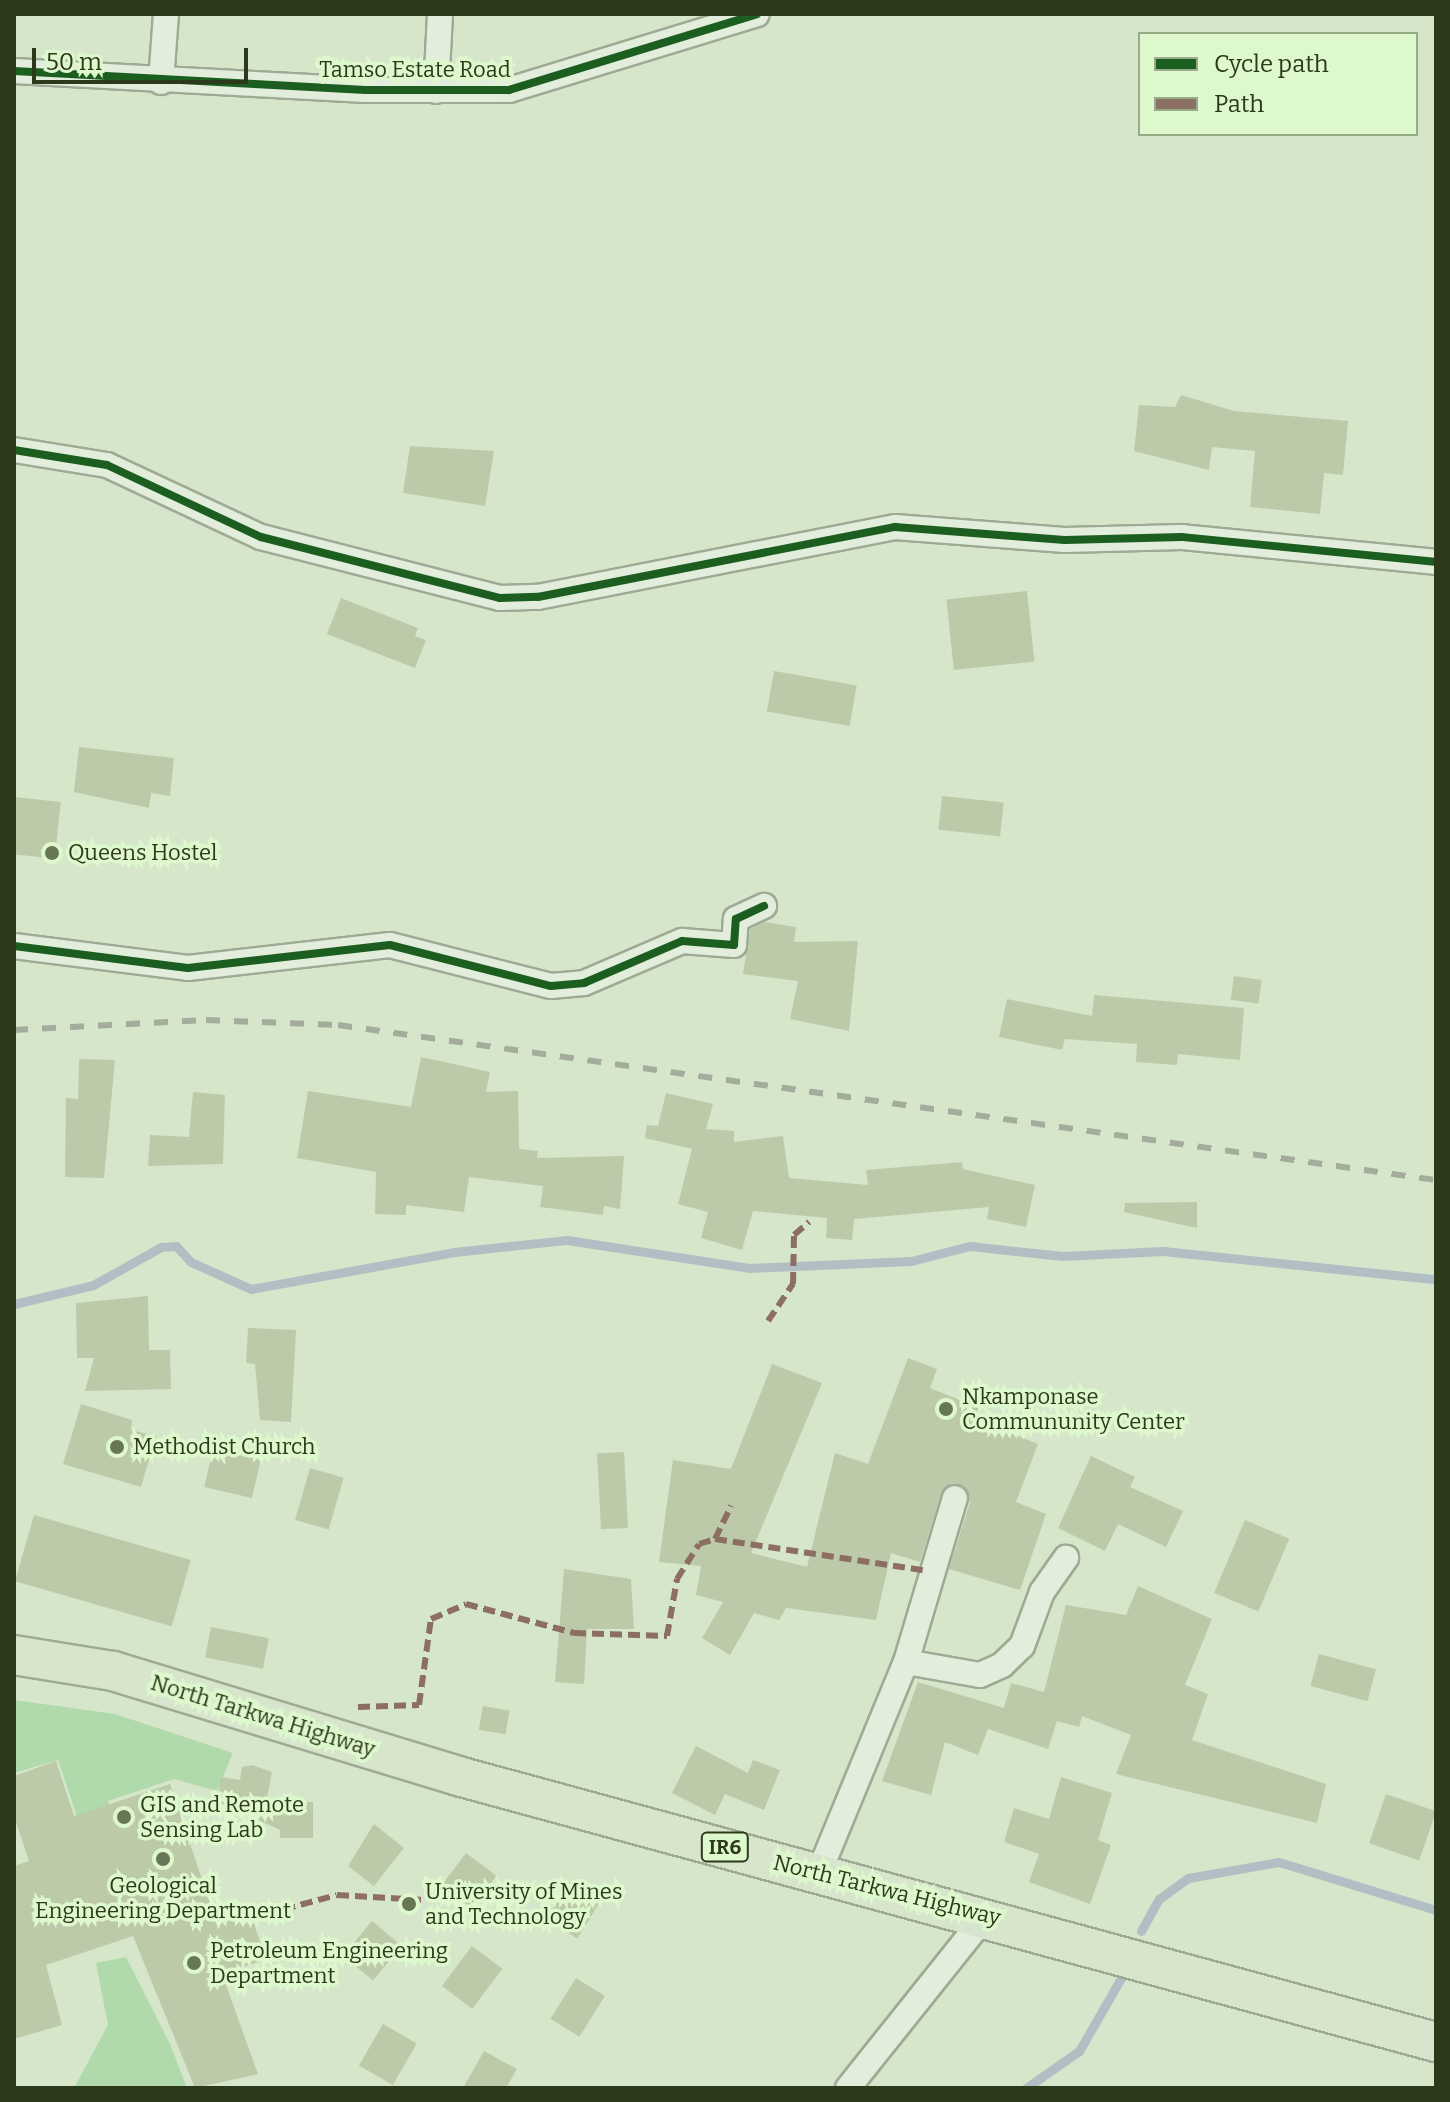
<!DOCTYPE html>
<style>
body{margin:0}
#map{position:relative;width:1450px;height:2102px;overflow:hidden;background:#d5e6ca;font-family:Bitter,serif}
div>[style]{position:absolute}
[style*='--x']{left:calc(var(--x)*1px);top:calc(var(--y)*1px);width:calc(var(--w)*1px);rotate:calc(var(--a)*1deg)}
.green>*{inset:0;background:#b0daab}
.stream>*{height:9px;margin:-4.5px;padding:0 4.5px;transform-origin:4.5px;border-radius:4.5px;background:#b1bfc5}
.building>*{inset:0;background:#bccaaa;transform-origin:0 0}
.roads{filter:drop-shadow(2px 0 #9eaa94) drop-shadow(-2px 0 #9eaa94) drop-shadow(0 2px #9eaa94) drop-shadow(0 -2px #9eaa94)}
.minor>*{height:24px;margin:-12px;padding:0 12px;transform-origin:12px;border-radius:12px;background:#e3eddc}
.primary>*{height:38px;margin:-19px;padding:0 19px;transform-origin:19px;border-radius:19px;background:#d7e5cd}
.rail>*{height:6px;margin-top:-3px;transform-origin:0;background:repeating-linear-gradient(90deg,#a4ac9c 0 14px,transparent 0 28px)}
.quiet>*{height:6px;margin-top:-3px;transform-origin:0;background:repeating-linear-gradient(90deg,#8d6e63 0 12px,transparent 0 18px)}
.cycleway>*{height:8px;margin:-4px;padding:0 4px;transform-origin:4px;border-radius:4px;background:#1b5e20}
.dots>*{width:22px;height:22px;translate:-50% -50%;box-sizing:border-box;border:4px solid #def8ce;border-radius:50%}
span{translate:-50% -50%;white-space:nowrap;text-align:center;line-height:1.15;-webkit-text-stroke:7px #def8ce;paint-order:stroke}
.shield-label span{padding:2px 6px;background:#def8ce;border:2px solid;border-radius:6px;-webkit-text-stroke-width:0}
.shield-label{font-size:20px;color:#2d391b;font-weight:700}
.street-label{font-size:22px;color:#2d391b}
.poi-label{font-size:22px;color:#2d391b}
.left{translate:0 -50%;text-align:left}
.frame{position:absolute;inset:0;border:16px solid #2d391b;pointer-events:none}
.legend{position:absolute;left:1138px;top:32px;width:280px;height:104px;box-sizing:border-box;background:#def8ce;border:2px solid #97ac86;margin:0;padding:10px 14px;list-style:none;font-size:24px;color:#2d391b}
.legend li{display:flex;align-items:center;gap:16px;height:40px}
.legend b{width:40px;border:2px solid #97ac86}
.scale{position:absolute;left:32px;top:48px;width:216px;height:36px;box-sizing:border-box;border:4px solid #2d391b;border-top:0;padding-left:10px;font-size:24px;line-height:28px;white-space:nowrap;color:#2d391b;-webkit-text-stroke:6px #def8ce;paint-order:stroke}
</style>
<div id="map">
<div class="green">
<i style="clip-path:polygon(14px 1700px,115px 1714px,233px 1753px,217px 1791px,174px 1779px,108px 1801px,141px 1902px,109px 1912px,58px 1760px,14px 1773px)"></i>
<i style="clip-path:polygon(126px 1957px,170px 2044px,187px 2088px,74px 2088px,108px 2025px,96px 1963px)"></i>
</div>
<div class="stream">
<i style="--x:14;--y:1304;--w:81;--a:-13.5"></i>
<i style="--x:93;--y:1285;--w:78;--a:-29.2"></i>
<i style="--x:161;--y:1247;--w:15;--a:-4"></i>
<i style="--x:176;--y:1246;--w:22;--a:47"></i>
<i style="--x:191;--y:1262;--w:66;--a:24.2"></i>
<i style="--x:251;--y:1289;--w:206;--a:-10.3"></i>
<i style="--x:454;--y:1252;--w:114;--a:-6.1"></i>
<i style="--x:567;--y:1240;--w:184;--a:8.7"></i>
<i style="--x:749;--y:1268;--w:162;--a:-2.5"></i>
<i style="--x:911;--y:1261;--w:61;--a:-14.3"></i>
<i style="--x:970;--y:1246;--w:93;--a:6.2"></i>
<i style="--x:1062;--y:1256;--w:101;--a:-2.8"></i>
<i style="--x:1163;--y:1251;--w:274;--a:5.9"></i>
<i style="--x:1141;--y:1931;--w:37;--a:-61"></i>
<i style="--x:1159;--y:1899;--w:36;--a:-36"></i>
<i style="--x:1188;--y:1878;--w:92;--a:-10"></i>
<i style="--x:1279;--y:1862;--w:164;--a:17"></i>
<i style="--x:1026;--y:2088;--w:65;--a:-34.9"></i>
<i style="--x:1079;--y:2051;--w:96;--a:-60"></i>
</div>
<div class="building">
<i style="clip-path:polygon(1181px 395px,1234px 411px,1348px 421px,1343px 475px,1324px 473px,1320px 514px,1250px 507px,1255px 451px,1212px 447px,1209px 470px,1134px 451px,1139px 405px,1175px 407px)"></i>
<i style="clip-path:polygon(410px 446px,494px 451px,485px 506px,403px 493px)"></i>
<i style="left:1027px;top:591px;width:71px;height:81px;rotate:84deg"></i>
<i style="clip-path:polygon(341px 598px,418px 628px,415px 636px,426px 640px,415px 668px,327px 634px)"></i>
<i style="left:774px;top:671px;width:84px;height:41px;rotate:10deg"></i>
<i style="clip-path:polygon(79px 747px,174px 758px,170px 796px,151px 793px,149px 808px,74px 792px)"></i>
<i style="left:942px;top:796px;width:62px;height:34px;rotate:6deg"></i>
<i style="left:14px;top:797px;width:47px;height:57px;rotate:6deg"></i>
<i style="clip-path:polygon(765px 922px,796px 927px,794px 942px,858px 941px,849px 1031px,790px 1019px,798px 981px,743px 974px,750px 929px)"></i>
<i style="left:1234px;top:976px;width:28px;height:24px;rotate:8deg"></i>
<i style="clip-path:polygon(1094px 995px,1244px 1008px,1240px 1060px,1178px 1054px,1177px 1065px,1136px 1062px,1137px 1044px,1065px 1039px,1062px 1050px,999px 1037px,1007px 999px,1092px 1016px)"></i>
<i style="clip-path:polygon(421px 1057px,490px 1072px,486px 1092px,518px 1091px,519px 1149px,538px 1151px,537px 1158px,624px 1156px,620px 1209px,604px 1206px,603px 1215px,540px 1207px,543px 1186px,469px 1177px,464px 1212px,406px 1205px,406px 1215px,375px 1214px,376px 1172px,297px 1158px,308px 1091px,411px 1107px)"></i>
<i style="clip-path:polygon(79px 1059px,115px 1060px,104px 1178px,65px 1177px,66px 1098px,78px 1099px)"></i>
<i style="clip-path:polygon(193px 1092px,225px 1095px,223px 1164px,148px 1166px,150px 1135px,189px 1137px)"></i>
<i style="clip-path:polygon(666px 1093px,713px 1104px,706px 1129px,734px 1131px,734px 1142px,783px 1136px,789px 1178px,868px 1185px,866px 1170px,962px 1162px,963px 1169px,1035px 1185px,1026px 1227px,987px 1219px,989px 1207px,854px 1219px,852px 1240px,826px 1238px,827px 1218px,753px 1211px,742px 1250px,701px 1238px,708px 1212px,678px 1204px,692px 1149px,645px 1138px,647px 1125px,658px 1126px)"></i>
<i style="clip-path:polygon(1197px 1202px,1197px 1228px,1124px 1212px,1125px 1203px)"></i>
<i style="clip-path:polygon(148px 1296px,149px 1350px,170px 1350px,171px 1389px,85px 1391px,94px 1358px,77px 1358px,76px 1303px)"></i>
<i style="clip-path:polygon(248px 1328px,296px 1330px,291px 1422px,260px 1420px,255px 1364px,246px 1363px)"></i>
<i style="clip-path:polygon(908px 1358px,937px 1369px,930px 1388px,980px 1408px,975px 1420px,1038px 1444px,1016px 1502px,1046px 1514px,1020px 1590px,949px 1569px,970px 1502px,965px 1487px,952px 1483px,941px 1494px,920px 1562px,891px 1553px,876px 1620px,786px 1608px,779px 1620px,754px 1613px,730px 1655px,702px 1638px,723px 1602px,696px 1595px,701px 1566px,659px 1562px,673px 1460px,731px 1469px,772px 1364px,822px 1383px,751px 1553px,807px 1567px,835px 1453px,868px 1464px)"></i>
<i style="clip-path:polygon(81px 1404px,132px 1420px,131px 1430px,156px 1436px,141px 1487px,63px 1464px)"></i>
<i style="left:213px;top:1449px;width:49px;height:39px;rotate:13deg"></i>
<i style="left:624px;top:1452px;width:76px;height:27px;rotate:87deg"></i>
<i style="clip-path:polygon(1091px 1456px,1135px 1477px,1130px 1487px,1183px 1511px,1166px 1547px,1118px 1524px,1105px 1551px,1058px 1528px)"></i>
<i style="left:310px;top:1468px;width:35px;height:54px;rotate:16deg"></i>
<i style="left:34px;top:1515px;width:163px;height:69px;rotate:16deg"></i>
<i style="left:1245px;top:1520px;width:48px;height:79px;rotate:23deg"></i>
<i style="clip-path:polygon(564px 1569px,631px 1579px,634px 1629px,587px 1629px,584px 1684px,555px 1682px)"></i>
<i style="clip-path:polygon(1138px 1586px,1212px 1619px,1185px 1685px,1208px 1694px,1192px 1740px,1326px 1784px,1317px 1823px,1116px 1774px,1131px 1735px,1082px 1716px,1079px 1727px,1057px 1721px,1048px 1749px,988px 1729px,978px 1755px,945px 1742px,931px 1795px,882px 1781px,918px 1682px,1004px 1708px,1011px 1683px,1044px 1692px,1066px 1605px,1126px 1615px)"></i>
<i style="left:211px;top:1627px;width:59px;height:31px;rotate:11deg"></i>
<i style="left:1319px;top:1654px;width:59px;height:33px;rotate:15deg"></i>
<i style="left:483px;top:1706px;width:27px;height:24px;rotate:10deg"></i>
<i style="clip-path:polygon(696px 1746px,748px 1773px,753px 1760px,780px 1770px,764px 1810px,725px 1794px,715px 1815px,672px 1793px)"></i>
<i style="clip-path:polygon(56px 1761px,74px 1816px,170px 1784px,216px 1921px,249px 1909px,266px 1959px,222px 1974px,258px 2074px,195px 2088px,133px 1936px,46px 1965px,62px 2025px,14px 2039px,14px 1866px,29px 1861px,14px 1816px,14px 1776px)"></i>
<i style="clip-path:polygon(252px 1765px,272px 1772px,266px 1803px,313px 1802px,313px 1838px,280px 1838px,280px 1830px,217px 1801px,221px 1777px,240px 1780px,242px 1767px)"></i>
<i style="clip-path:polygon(1061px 1777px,1112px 1793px,1098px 1840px,1111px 1845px,1090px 1904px,1029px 1882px,1039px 1854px,1004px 1842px,1014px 1808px,1049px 1819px)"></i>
<i style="left:1386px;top:1794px;width:53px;height:52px;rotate:19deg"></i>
<i style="clip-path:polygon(374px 1824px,404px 1848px,374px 1886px,348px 1866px)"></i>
<i style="left:466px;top:1853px;width:38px;height:43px;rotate:37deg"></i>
<i style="left:570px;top:1882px;width:36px;height:44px;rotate:32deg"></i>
<i style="left:372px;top:1921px;width:39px;height:45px;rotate:40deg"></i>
<i style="left:472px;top:1946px;width:38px;height:50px;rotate:37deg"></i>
<i style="left:576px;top:1978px;width:34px;height:48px;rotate:32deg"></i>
<i style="left:383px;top:2024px;width:39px;height:48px;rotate:30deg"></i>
<i style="clip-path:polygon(484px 2051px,517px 2069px,506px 2088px,463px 2088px)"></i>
</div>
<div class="roads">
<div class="minor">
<i style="--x:14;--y:71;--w:352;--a:3.1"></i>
<i style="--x:365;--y:90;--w:144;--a:0"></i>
<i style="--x:509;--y:90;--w:259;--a:-17"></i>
<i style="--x:161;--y:82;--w:68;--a:-85.8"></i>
<i style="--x:436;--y:91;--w:77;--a:-87"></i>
<i style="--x:14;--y:450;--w:94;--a:9.2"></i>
<i style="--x:107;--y:465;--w:170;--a:25.1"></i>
<i style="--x:261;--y:537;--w:247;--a:14.3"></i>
<i style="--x:500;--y:598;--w:38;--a:-2"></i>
<i style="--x:538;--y:597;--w:364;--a:-11.1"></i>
<i style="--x:895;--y:527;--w:170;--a:4.4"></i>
<i style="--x:1065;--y:540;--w:117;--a:-1.5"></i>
<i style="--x:1182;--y:537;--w:255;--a:5.6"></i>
<i style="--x:14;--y:946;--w:175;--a:7.2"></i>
<i style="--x:188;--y:968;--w:203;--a:-6.5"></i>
<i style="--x:390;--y:945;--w:166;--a:14.3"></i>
<i style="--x:551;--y:986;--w:33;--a:-5"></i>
<i style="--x:584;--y:983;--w:107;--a:-23.2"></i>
<i style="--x:682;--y:941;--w:52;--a:4.4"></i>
<i style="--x:734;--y:945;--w:26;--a:-86"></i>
<i style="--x:736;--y:919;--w:31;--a:-25"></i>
<i style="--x:906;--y:1662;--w:75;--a:10"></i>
<i style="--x:980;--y:1675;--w:24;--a:-24"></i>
<i style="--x:1002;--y:1665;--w:28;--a:-44"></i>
<i style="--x:1022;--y:1646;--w:58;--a:-69.7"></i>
<i style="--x:1042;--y:1592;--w:42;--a:-54.8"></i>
<i style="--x:818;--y:1875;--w:230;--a:-67.6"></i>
<i style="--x:906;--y:1662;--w:171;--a:-73.4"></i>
<i style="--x:848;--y:2088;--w:221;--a:-51.4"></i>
</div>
<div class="primary">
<i style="--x:14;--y:1655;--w:100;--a:9.2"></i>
<i style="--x:113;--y:1671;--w:361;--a:16.9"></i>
<i style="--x:458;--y:1776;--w:1014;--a:15.22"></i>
</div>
</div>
<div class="rail">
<i style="--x:14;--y:1030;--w:192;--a:-3"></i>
<i style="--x:206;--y:1020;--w:132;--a:2.2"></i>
<i style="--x:338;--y:1025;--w:1109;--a:8.04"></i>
</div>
<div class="quiet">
<i style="--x:768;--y:1321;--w:45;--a:-56"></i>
<i style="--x:793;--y:1284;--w:49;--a:-88.8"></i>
<i style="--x:794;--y:1235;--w:20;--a:-41"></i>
<i style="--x:715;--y:1539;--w:216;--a:8.5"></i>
<i style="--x:358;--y:1707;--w:61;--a:-1.9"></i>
<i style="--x:419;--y:1705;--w:87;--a:-82.1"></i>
<i style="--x:431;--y:1619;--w:38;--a:-23"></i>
<i style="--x:466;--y:1604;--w:112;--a:15"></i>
<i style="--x:574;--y:1633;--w:93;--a:1.8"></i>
<i style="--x:667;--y:1636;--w:58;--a:-80"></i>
<i style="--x:677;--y:1579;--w:41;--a:-57.8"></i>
<i style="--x:699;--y:1544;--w:17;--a:-17"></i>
<i style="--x:715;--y:1539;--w:37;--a:-64"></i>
<i style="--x:266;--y:1914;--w:73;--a:-15"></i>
<i style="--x:337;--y:1895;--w:87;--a:3.3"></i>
</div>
<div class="cycleway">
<i style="--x:14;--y:71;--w:352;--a:3.1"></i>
<i style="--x:365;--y:90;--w:144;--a:0"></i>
<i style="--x:509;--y:90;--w:259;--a:-17"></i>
<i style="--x:14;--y:450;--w:94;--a:9.2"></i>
<i style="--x:107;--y:465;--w:170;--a:25.1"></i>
<i style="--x:261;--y:537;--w:247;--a:14.3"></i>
<i style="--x:500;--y:598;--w:38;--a:-2"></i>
<i style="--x:538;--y:597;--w:364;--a:-11.1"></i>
<i style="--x:895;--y:527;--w:170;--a:4.4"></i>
<i style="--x:1065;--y:540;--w:117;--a:-1.5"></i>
<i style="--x:1182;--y:537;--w:255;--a:5.6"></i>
<i style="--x:14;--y:946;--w:175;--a:7.2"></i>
<i style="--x:188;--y:968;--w:203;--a:-6.5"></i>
<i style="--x:390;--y:945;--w:166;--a:14.3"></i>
<i style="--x:551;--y:986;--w:33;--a:-5"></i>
<i style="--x:584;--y:983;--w:107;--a:-23.2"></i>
<i style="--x:682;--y:941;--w:52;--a:4.4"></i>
<i style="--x:734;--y:945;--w:26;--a:-86"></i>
<i style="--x:736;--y:919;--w:31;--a:-25"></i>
</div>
<div class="dots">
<i style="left:52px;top:853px;background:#687658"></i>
<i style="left:946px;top:1409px;background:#687658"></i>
<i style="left:117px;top:1447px;background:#687658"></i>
<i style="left:124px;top:1817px;background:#687658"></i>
<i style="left:163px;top:1859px;background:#687658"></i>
<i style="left:409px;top:1904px;background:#687658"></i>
<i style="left:194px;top:1963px;background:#687658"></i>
</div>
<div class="shield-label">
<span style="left:725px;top:1847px">IR6</span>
</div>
<div class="street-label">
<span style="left:415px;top:70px">Tamso Estate Road</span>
<span style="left:263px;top:1716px;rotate:17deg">North Tarkwa Highway</span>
<span style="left:887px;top:1890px;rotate:14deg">North Tarkwa Highway</span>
</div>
<div class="poi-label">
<span class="left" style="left:68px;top:853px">Queens Hostel</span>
<span class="left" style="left:962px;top:1409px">Nkamponase<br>Commununity Center</span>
<span class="left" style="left:133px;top:1447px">Methodist Church</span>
<span class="left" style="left:140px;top:1817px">GIS and Remote<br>Sensing Lab</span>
<span style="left:163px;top:1898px">Geological<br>Engineering Department</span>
<span class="left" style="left:425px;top:1904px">University of Mines<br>and Technology</span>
<span class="left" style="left:210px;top:1963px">Petroleum Engineering<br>Department</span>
</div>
<div class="frame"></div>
<ul class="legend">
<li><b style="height:10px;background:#1b5e20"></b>Cycle path</li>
<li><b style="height:10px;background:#8d6e63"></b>Path</li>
</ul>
<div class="scale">50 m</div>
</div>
